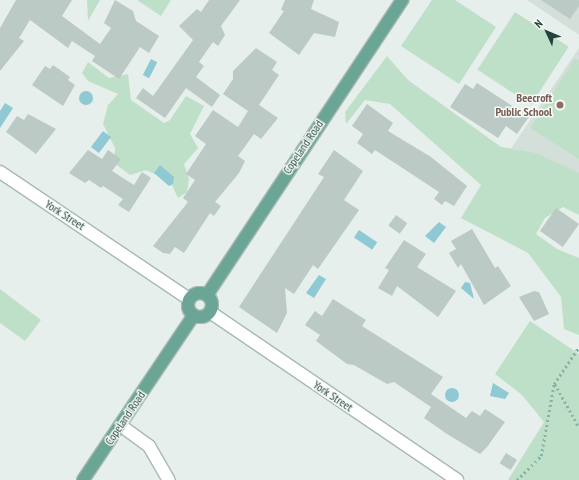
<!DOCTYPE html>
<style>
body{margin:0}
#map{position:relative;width:579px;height:480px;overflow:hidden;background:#e6efeb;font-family:"PT Sans Narrow",sans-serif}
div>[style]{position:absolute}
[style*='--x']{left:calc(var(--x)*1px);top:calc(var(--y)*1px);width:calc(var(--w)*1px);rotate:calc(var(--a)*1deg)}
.built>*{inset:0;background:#d4dfda}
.green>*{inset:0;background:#bfe0c8;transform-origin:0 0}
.water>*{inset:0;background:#8ec9d4;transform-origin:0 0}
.round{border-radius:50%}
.building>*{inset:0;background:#bbcac4;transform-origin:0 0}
.path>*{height:2.5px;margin-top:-1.25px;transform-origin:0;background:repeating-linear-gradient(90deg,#86b3a5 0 2px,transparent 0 5px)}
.roads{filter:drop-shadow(1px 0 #a8b8b2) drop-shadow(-1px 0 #a8b8b2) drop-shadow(0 1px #a8b8b2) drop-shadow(0 -1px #a8b8b2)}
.minor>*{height:12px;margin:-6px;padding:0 6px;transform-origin:6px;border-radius:6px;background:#fff}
.major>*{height:12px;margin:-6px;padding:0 6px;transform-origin:6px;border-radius:6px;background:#6aa596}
.major>.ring{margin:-6px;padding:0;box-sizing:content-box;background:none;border:12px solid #6aa596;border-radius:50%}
.dots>*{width:11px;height:11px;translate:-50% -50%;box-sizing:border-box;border:2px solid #f7fbf9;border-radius:50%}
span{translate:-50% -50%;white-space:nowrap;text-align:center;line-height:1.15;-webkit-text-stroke:3px #f7fbf9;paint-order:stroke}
.education-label{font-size:12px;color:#785e54;font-weight:700}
.right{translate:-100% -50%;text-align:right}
.street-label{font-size:12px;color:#24423a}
.north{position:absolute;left:527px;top:12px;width:40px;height:40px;-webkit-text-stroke:3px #f7fbf9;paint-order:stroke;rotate:314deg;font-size:11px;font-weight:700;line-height:16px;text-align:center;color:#24423a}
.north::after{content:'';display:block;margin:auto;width:14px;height:18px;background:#24423a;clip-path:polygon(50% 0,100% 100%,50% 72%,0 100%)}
</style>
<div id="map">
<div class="built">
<i style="clip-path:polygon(527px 0,579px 0,579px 35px)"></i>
<i style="clip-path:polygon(579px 48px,579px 184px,502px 162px)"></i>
</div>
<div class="green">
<i style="clip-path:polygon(87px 0,100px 0,88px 21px)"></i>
<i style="clip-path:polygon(137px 0,171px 0,161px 16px)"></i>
<i style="clip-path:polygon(432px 0,455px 0,496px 27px,459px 84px,401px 46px)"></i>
<i style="left:515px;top:12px;width:64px;height:69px;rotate:33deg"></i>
<i style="clip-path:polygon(387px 56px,408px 80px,501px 147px,536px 153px,579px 173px,579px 215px,563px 207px,545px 218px,536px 234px,557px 249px,579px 258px,579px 335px,564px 329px,561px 297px,528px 253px,461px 218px,481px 185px,390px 104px,365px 100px,346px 124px,345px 112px)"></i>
<i style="clip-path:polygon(575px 58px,579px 61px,579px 159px,530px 128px)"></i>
<i style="clip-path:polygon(88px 62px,109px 78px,128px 74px,131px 100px,164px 123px,170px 120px,186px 96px,204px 106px,190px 134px,198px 148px,184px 164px,189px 179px,187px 192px,178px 198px,170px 181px,146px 170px,130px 175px,114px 163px,115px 148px,103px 124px,108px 105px,118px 94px,88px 81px,82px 73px)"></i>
<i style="clip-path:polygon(0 289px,41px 320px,25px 341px,0 323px)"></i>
<i style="clip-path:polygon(530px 321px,579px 354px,579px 480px,508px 480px,544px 422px,522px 395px,495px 374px)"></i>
</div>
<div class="water">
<i style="left:151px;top:59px;width:7px;height:18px;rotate:27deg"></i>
<i class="round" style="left:79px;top:91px;width:14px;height:14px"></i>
<i style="clip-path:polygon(5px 103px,13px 108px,0 128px,0 111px)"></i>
<i style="left:103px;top:131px;width:10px;height:20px;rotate:37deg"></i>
<i style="clip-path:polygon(160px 165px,174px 177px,173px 184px,169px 186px,154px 173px)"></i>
<i style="clip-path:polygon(439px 222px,446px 227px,434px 243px,425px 236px)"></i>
<i style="left:359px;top:230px;width:22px;height:9px;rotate:34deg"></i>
<i style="clip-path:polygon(319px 275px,326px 279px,314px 298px,306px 293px)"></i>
<i style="clip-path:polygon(465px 282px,470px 283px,474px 299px,461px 288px)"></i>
<i style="clip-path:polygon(493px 383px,509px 393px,505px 399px,490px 396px)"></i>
<i class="round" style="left:445px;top:388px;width:14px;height:14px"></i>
</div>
<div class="building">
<i style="clip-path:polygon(16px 0,72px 0,62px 16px,100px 44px,111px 28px,104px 23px,115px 0,133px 11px,136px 21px,159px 36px,149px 53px,140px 47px,119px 79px,92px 61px,95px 56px,72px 41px,68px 48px,30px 20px,19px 38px,24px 41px,0 71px,0 28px)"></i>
<i style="clip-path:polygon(209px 0,240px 0,221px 26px,225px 35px,218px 46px,213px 42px,199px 62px,204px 66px,196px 77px,220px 95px,212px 107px,186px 88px,165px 118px,136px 98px,143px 88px,153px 96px,193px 40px,179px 26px,197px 9px,201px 12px)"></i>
<i style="clip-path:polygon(285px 0,314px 0,311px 9px,339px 22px,335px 37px,314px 33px,299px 55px,269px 33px,284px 11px,281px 10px)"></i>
<i style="clip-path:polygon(541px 0,579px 0,579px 6px,570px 19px)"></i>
<i style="clip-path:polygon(256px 48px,277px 62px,272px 70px,279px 75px,259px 105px,278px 118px,261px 139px,254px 134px,238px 156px,245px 161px,239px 173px,215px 202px,221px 206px,214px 216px,210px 213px,184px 253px,175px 247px,170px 254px,163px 253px,153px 246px,188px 202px,183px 198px,195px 180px,186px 174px,206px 144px,195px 136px,213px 110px,238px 127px,248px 111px,223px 94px,233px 79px,233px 71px)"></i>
<i style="clip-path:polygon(53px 65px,70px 77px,68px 80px,75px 85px,63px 106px,32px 85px,45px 66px,50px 69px)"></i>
<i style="clip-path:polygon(477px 83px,529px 117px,517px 134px,506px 126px,498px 138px,450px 107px,465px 84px,473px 89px)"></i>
<i style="clip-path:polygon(367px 104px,393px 123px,388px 131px,431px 157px,467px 186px,454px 206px,445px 201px,442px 205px,434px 199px,439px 192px,375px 150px,372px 154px,357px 143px,363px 134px,352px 126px)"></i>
<i style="clip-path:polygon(28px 114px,56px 129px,36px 154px,6px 132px,17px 116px,24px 120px)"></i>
<i style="clip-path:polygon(88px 150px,102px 159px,108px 150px,121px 159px,112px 171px,134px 185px,142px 172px,151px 178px,129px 212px,118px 205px,123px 199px,103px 186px,101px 188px,89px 180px,85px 183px,69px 173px)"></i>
<i style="clip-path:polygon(334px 150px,363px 171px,344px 200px,359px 210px,318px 269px,313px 265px,294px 294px,285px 288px,287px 313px,277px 333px,239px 307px,324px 177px,318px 174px)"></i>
<i style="left:556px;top:208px;width:28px;height:28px;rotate:35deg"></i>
<i style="left:396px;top:215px;width:14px;height:13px;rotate:36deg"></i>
<i style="clip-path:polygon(472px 229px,495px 268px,498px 266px,511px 286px,484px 305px,461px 264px,458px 268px,449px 253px,456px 249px,451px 241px)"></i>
<i style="clip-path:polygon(404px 240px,426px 254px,417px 267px,456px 291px,438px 317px,397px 286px,392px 296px,378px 288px,389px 270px,385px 268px)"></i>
<i style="clip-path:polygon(534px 291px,539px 292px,549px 314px,534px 321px,519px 297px)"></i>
<i style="clip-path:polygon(333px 299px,366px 320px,362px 326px,443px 377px,431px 394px,466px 418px,472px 411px,480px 416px,485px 409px,505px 422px,487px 447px,480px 454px,447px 434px,424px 418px,431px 407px,394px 382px,387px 384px,354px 365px,347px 364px,316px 341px,320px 335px,305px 325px,315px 311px,322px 316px)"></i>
<i style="left:506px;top:453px;width:13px;height:12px;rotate:32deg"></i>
</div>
<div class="path">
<i style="--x:555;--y:384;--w:49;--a:60.8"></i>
<i style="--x:517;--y:480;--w:34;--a:-45"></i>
<i style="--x:541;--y:456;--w:73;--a:-79.8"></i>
<i style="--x:554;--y:384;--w:45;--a:-56"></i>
</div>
<div class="roads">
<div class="minor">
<i style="--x:0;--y:172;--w:228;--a:33.9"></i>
<i style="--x:210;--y:312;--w:299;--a:34.2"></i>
<i style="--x:120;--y:425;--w:36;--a:36"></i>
<i style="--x:149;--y:446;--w:39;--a:60"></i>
</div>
<div class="major">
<i class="ring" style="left:188px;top:293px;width:12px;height:12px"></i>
<i style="--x:207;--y:295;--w:354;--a:-56.5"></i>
<i style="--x:83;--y:480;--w:197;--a:-56.1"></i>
</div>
</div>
<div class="dots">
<i style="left:560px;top:105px;background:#8d6e63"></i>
</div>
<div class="education-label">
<span class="right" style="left:552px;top:105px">Beecroft<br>Public School</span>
</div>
<div class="street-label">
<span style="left:303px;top:147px;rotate:-56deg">Copeland Road</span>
<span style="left:65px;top:215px;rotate:33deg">York Street</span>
<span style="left:333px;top:396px;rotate:34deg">York Street</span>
<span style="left:125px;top:418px;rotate:-56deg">Copeland Road</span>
</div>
<div class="north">N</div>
</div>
